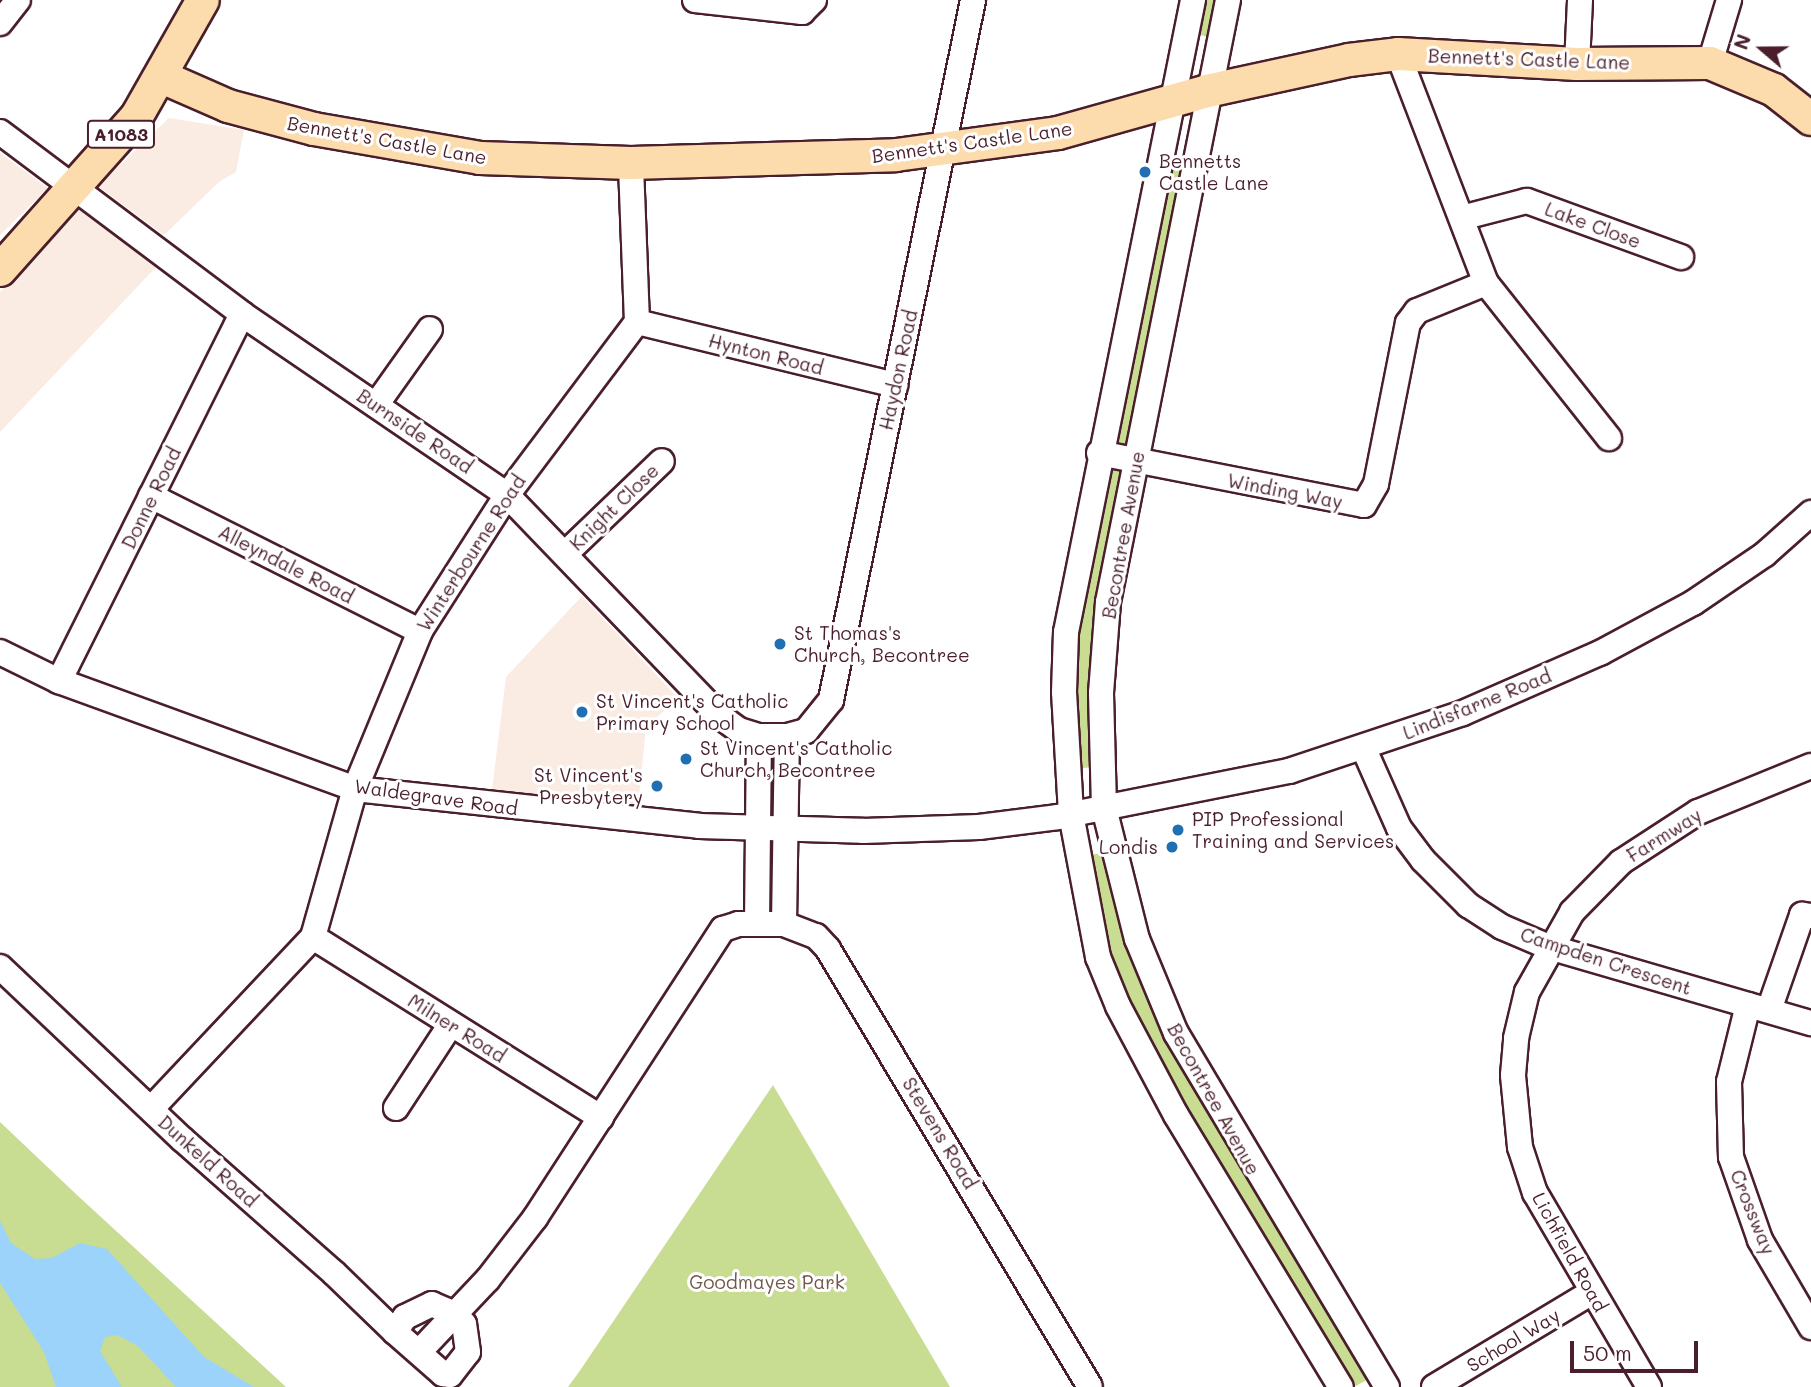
<!DOCTYPE html>
<style>
body{margin:0}
#map{position:relative;width:1811px;height:1387px;overflow:hidden;background:#fff;font-family:Mali,sans-serif}
div>[style]{position:absolute}
[style*='--x']{left:calc(var(--x)*1px);top:calc(var(--y)*1px);width:calc(var(--w)*1px);rotate:calc(var(--a)*1deg)}
.built>*{inset:0;background:#faece2}
.green>*{inset:0;background:#c8dc92}
.water>*{inset:0;background:#9bd3fa}
.roads{filter:drop-shadow(2px 0 #4a1f2b) drop-shadow(-2px 0 #4a1f2b) drop-shadow(0 2px #4a1f2b) drop-shadow(0 -2px #4a1f2b)}
.minor>*{height:24px;margin:-12px;padding:0 12px;transform-origin:12px;border-radius:12px;background:#fff}
.major>*{height:32px;margin:-16px;padding:0 16px;transform-origin:16px;border-radius:16px;background:#fcdcac}
.dots>*{width:19px;height:19px;translate:-50% -50%;box-sizing:border-box;border:4px solid #fff;border-radius:50%}
span{translate:-50% -50%;white-space:nowrap;text-align:center;line-height:1.15;-webkit-text-stroke:6px #fff;paint-order:stroke}
.shield-label span{padding:2px 5px;background:#fff;border:2px solid;border-radius:5px;-webkit-text-stroke-width:0}
.shield-label{font-size:18px;color:#4a1f2b;font-weight:700}
.street-label{font-size:19px;color:#4a1f2b}
.poi-label{font-size:19px;color:#4a1f2b}
.left{translate:0 -50%;text-align:left}
.right{translate:-100% -50%;text-align:right}
.park-label{font-size:19px;color:#70584a}
.north{position:absolute;left:1727px;top:14px;width:70px;height:70px;-webkit-text-stroke:5px #fff;paint-order:stroke;rotate:290deg;font-size:19px;font-weight:700;line-height:28px;text-align:center;color:#4a1f2b}
.north::after{content:'';display:block;margin:auto;width:24px;height:32px;background:#4a1f2b;clip-path:polygon(50% 0,100% 100%,50% 72%,0 100%)}
.scale{position:absolute;left:1570px;top:1341px;width:128px;height:32px;box-sizing:border-box;border:4px solid #4a1f2b;border-top:0;padding-left:9px;font-size:21px;line-height:24px;white-space:nowrap;color:#4a1f2b;-webkit-text-stroke:5px #fff;paint-order:stroke}
</style>
<div id="map">
<div class="built">
<i style="clip-path:polygon(169px 118px,244px 130px,236px 172px,219px 182px,164px 235px,98px 186px)"></i>
<i style="clip-path:polygon(0 153px,48px 188px,0 235px)"></i>
<i style="clip-path:polygon(80px 206px,159px 264px,0 432px,0 292px)"></i>
<i style="clip-path:polygon(582px 596px,678px 698px,646px 727px,638px 807px,492px 790px,506px 677px)"></i>
</div>
<div class="green">
<i style="clip-path:polygon(1204px 0,1217px 0,1208px 37px,1197px 34px)"></i>
<i style="clip-path:polygon(1171px 162px,1186px 162px,1128px 445px,1120px 444px,1116px 443px)"></i>
<i style="clip-path:polygon(1114px 466px,1123px 471px,1094px 767px,1073px 769px,1070px 676px,1105px 473px)"></i>
<i style="clip-path:polygon(1105px 852px,1117px 901px,1372px 1377px,1354px 1387px,1162px 1070px,1129px 1004px,1112px 958px,1085px 856px)"></i>
<i style="clip-path:polygon(773px 1085px,950px 1387px,568px 1387px,579px 1372px)"></i>
<i style="clip-path:polygon(0 1122px,77px 1195px,286px 1387px,0 1387px)"></i>
</div>
<div class="water">
<i style="clip-path:polygon(0 1221px,11px 1243px,35px 1259px,52px 1258px,80px 1243px,107px 1249px,204px 1357px,254px 1387px,176px 1387px,138px 1346px,117px 1335px,105px 1337px,100px 1351px,122px 1387px,56px 1387px,44px 1352px,0 1283px)"></i>
</div>
<div class="roads">
<div class="minor">
<i style="--x:695;--y:0;--w:108;--a:6.4"></i>
<i style="--x:802;--y:12;--w:17;--a:-45"></i>
<i style="--x:1193;--y:0;--w:645;--a:101.36"></i>
<i style="--x:1066;--y:632;--w:60;--a:91.9"></i>
<i style="--x:1064;--y:692;--w:122;--a:86.7"></i>
<i style="--x:1071;--y:814;--w:146;--a:79.3"></i>
<i style="--x:1098;--y:957;--w:53;--a:67.8"></i>
<i style="--x:1118;--y:1006;--w:123;--a:62"></i>
<i style="--x:1176;--y:1115;--w:318;--a:58.8"></i>
<i style="--x:1228;--y:0;--w:614;--a:101.27"></i>
<i style="--x:1108;--y:602;--w:91;--a:94.4"></i>
<i style="--x:1101;--y:693;--w:115;--a:88.5"></i>
<i style="--x:1104;--y:808;--w:135;--a:75.9"></i>
<i style="--x:1137;--y:939;--w:102;--a:67.5"></i>
<i style="--x:1176;--y:1033;--w:412;--a:59.2"></i>
<i style="--x:0;--y:23;--w:29;--a:-52"></i>
<i style="--x:1398;--y:54;--w:245;--a:69"></i>
<i style="--x:1486;--y:283;--w:198;--a:51.6"></i>
<i style="--x:1710;--y:63;--w:66;--a:-73.2"></i>
<i style="--x:1577;--y:64;--w:64;--a:-87.3"></i>
<i style="--x:0;--y:132;--w:303;--a:36.9"></i>
<i style="--x:242;--y:314;--w:321;--a:34.3"></i>
<i style="--x:507;--y:495;--w:308;--a:46.1"></i>
<i style="--x:721;--y:717;--w:22;--a:36"></i>
<i style="--x:739;--y:730;--w:21;--a:17"></i>
<i style="--x:759;--y:736;--w:28;--a:0"></i>
<i style="--x:787;--y:736;--w:20;--a:-15"></i>
<i style="--x:806;--y:731;--w:40;--a:-51"></i>
<i style="--x:831;--y:700;--w:714;--a:-78.53"></i>
<i style="--x:1465;--y:217;--w:64;--a:-14.5"></i>
<i style="--x:1527;--y:201;--w:164;--a:20"></i>
<i style="--x:637;--y:322;--w:266;--a:13.7"></i>
<i style="--x:376;--y:405;--w:93;--a:-54.6"></i>
<i style="--x:1099;--y:453;--w:270;--a:11.1"></i>
<i style="--x:1364;--y:505;--w:24;--a:-60"></i>
<i style="--x:1376;--y:484;--w:164;--a:-78.8"></i>
<i style="--x:1408;--y:323;--w:15;--a:-53"></i>
<i style="--x:1417;--y:311;--w:74;--a:-22.1"></i>
<i style="--x:151;--y:496;--w:301;--a:26.7"></i>
<i style="--x:565;--y:554;--w:134;--a:-43.8"></i>
<i style="--x:0;--y:652;--w:66;--a:26.2"></i>
<i style="--x:59;--y:681;--w:315;--a:20"></i>
<i style="--x:355;--y:789;--w:346;--a:6.1"></i>
<i style="--x:699;--y:826;--w:164;--a:1.7"></i>
<i style="--x:863;--y:831;--w:116;--a:-2"></i>
<i style="--x:979;--y:827;--w:80;--a:-7.2"></i>
<i style="--x:1058;--y:817;--w:236;--a:-11.3"></i>
<i style="--x:1289;--y:771;--w:183;--a:-18.4"></i>
<i style="--x:1463;--y:713;--w:150;--a:-23.7"></i>
<i style="--x:1600;--y:653;--w:106;--a:-28.3"></i>
<i style="--x:1693;--y:603;--w:87;--a:-34.2"></i>
<i style="--x:1765;--y:554;--w:62;--a:-41.7"></i>
<i style="--x:59;--y:681;--w:410;--a:-63.5"></i>
<i style="--x:1364;--y:749;--w:86;--a:66.1"></i>
<i style="--x:1399;--y:828;--w:40;--a:53"></i>
<i style="--x:1423;--y:860;--w:64;--a:45"></i>
<i style="--x:1468;--y:905;--w:40;--a:32.9"></i>
<i style="--x:1502;--y:927;--w:51;--a:23.1"></i>
<i style="--x:1549;--y:947;--w:273;--a:16.2"></i>
<i style="--x:757;--y:924;--w:188;--a:-89.4"></i>
<i style="--x:784;--y:924;--w:188;--a:-89.1"></i>
<i style="--x:313;--y:937;--w:340;--a:32.1"></i>
<i style="--x:0;--y:967;--w:250;--a:43.4"></i>
<i style="--x:182;--y:1139;--w:203;--a:41.4"></i>
<i style="--x:334;--y:1273;--w:85;--a:44"></i>
<i style="--x:395;--y:1332;--w:64;--a:41.2"></i>
<i style="--x:443;--y:1374;--w:7;--a:8"></i>
<i style="--x:450;--y:1375;--w:29;--a:-52"></i>
<i style="--x:468;--y:1352;--w:28;--a:-98"></i>
<i style="--x:464;--y:1324;--w:13;--a:-132"></i>
<i style="--x:455;--y:1314;--w:25;--a:-157"></i>
<i style="--x:432;--y:1304;--w:30;--a:154"></i>
<i style="--x:405;--y:1317;--w:18;--a:124"></i>
<i style="--x:1748;--y:1005;--w:79;--a:103.9"></i>
<i style="--x:1729;--y:1082;--w:75;--a:88.5"></i>
<i style="--x:1731;--y:1157;--w:88;--a:70.7"></i>
<i style="--x:1760;--y:1240;--w:101;--a:59.6"></i>
<i style="--x:1769;--y:1010;--w:101;--a:-70.8"></i>
<i style="--x:1802;--y:915;--w:9;--a:6"></i>
<i style="--x:396;--y:1108;--w:100;--a:-56.8"></i>
<i style="--x:151;--y:1109;--w:236;--a:-46.7"></i>
<i style="--x:313;--y:937;--w:154;--a:-74.2"></i>
<i style="--x:355;--y:789;--w:171;--a:-67.6"></i>
<i style="--x:420;--y:631;--w:161;--a:-57.4"></i>
<i style="--x:507;--y:495;--w:216;--a:-53.1"></i>
<i style="--x:637;--y:322;--w:159;--a:-92.2"></i>
<i style="--x:419;--y:1352;--w:100;--a:-46.6"></i>
<i style="--x:488;--y:1279;--w:77;--a:-52.4"></i>
<i style="--x:535;--y:1218;--w:345;--a:-57"></i>
<i style="--x:723;--y:929;--w:16;--a:-18"></i>
<i style="--x:738;--y:924;--w:46;--a:0"></i>
<i style="--x:784;--y:924;--w:34;--a:21"></i>
<i style="--x:816;--y:936;--w:18;--a:47"></i>
<i style="--x:828;--y:949;--w:510;--a:59.11"></i>
<i style="--x:1434;--y:1387;--w:184;--a:-31"></i>
<i style="--x:1649;--y:1387;--w:225;--a:-120.4"></i>
<i style="--x:1535;--y:1193;--w:48;--a:-108.1"></i>
<i style="--x:1520;--y:1147;--w:72;--a:-95.6"></i>
<i style="--x:1513;--y:1075;--w:37;--a:-85"></i>
<i style="--x:1516;--y:1038;--w:47;--a:-76.6"></i>
<i style="--x:1527;--y:992;--w:92;--a:-60.6"></i>
<i style="--x:1572;--y:912;--w:70;--a:-45.6"></i>
<i style="--x:1621;--y:862;--w:92;--a:-33"></i>
<i style="--x:1698;--y:812;--w:122;--a:-22.2"></i>
</div>
<div class="major">
<i style="--x:162;--y:77;--w:72;--a:23.7"></i>
<i style="--x:228;--y:106;--w:89;--a:15"></i>
<i style="--x:314;--y:129;--w:169;--a:9.9"></i>
<i style="--x:480;--y:158;--w:151;--a:1.9"></i>
<i style="--x:631;--y:163;--w:265;--a:-1.7"></i>
<i style="--x:896;--y:155;--w:163;--a:-7.7"></i>
<i style="--x:1058;--y:133;--w:155;--a:-15.7"></i>
<i style="--x:1207;--y:91;--w:145;--a:-12.3"></i>
<i style="--x:1349;--y:60;--w:49;--a:-7"></i>
<i style="--x:1398;--y:54;--w:179;--a:3.2"></i>
<i style="--x:1577;--y:64;--w:133;--a:-0.4"></i>
<i style="--x:1710;--y:63;--w:69;--a:22.9"></i>
<i style="--x:1774;--y:90;--w:47;--a:38.1"></i>
<i style="--x:0;--y:270;--w:206;--a:-48.3"></i>
<i style="--x:137;--y:116;--w:133;--a:-60.4"></i>
</div>
</div>
<div class="dots">
<i style="left:1145px;top:172px;background:#1f6fb2"></i>
<i style="left:780px;top:644px;background:#1f6fb2"></i>
<i style="left:582px;top:712px;background:#1f6fb2"></i>
<i style="left:686px;top:759px;background:#1f6fb2"></i>
<i style="left:657px;top:786px;background:#1f6fb2"></i>
<i style="left:1178px;top:830px;background:#1f6fb2"></i>
<i style="left:1172px;top:847px;background:#1f6fb2"></i>
</div>
<div class="shield-label">
<span style="left:121px;top:134px">A1083</span>
</div>
<div class="street-label">
<span style="left:1529px;top:59px;rotate:2deg">Bennett's Castle Lane</span>
<span style="left:387px;top:140px;rotate:10deg">Bennett's Castle Lane</span>
<span style="left:972px;top:142px;rotate:-8deg">Bennett's Castle Lane</span>
<span style="left:1593px;top:225px;rotate:20deg">Lake Close</span>
<span style="left:766px;top:354px;rotate:14deg">Hynton Road</span>
<span style="left:898px;top:370px;rotate:-78deg">Haydon Road</span>
<span style="left:415px;top:431px;rotate:34deg">Burnside Road</span>
<span style="left:1285px;top:491px;rotate:11deg">Winding Way</span>
<span style="left:151px;top:498px;rotate:-64deg">Donne Road</span>
<span style="left:614px;top:507px;rotate:-44deg">Knight Close</span>
<span style="left:1123px;top:535px;rotate:-80deg">Becontree Avenue</span>
<span style="left:471px;top:553px;rotate:-57deg">Winterbourne Road</span>
<span style="left:286px;top:564px;rotate:27deg">Alleyndale Road</span>
<span style="left:1477px;top:704px;rotate:-22deg">Lindisfarne Road</span>
<span style="left:436px;top:797px;rotate:8deg">Waldegrave Road</span>
<span style="left:1664px;top:835px;rotate:-32deg">Farmway</span>
<span style="left:1606px;top:961px;rotate:18deg">Campden Crescent</span>
<span style="left:457px;top:1028px;rotate:32deg">Milner Road</span>
<span style="left:1214px;top:1099px;rotate:61deg">Becontree Avenue</span>
<span style="left:940px;top:1133px;rotate:59deg">Stevens Road</span>
<span style="left:208px;top:1161px;rotate:42deg">Dunkeld Road</span>
<span style="left:1753px;top:1212px;rotate:68deg">Crossway</span>
<span style="left:1570px;top:1252px;rotate:61deg">Lichfield Road</span>
<span style="left:1513px;top:1340px;rotate:-31deg">School Way</span>
</div>
<div class="poi-label">
<span class="left" style="left:1159px;top:172px">Bennetts<br>Castle Lane</span>
<span class="left" style="left:794px;top:644px">St Thomas's<br>Church, Becontree</span>
<span class="left" style="left:596px;top:712px">St Vincent's Catholic<br>Primary School</span>
<span class="left" style="left:700px;top:759px">St Vincent's Catholic<br>Church, Becontree</span>
<span class="right" style="left:643px;top:786px">St Vincent's<br>Presbytery</span>
<span class="left" style="left:1192px;top:830px">PIP Professional<br>Training and Services</span>
<span class="right" style="left:1158px;top:847px">Londis</span>
</div>
<div class="park-label">
<span style="left:767px;top:1282px">Goodmayes Park</span>
</div>
<div class="north">N</div>
<div class="scale">50 m</div>
</div>
